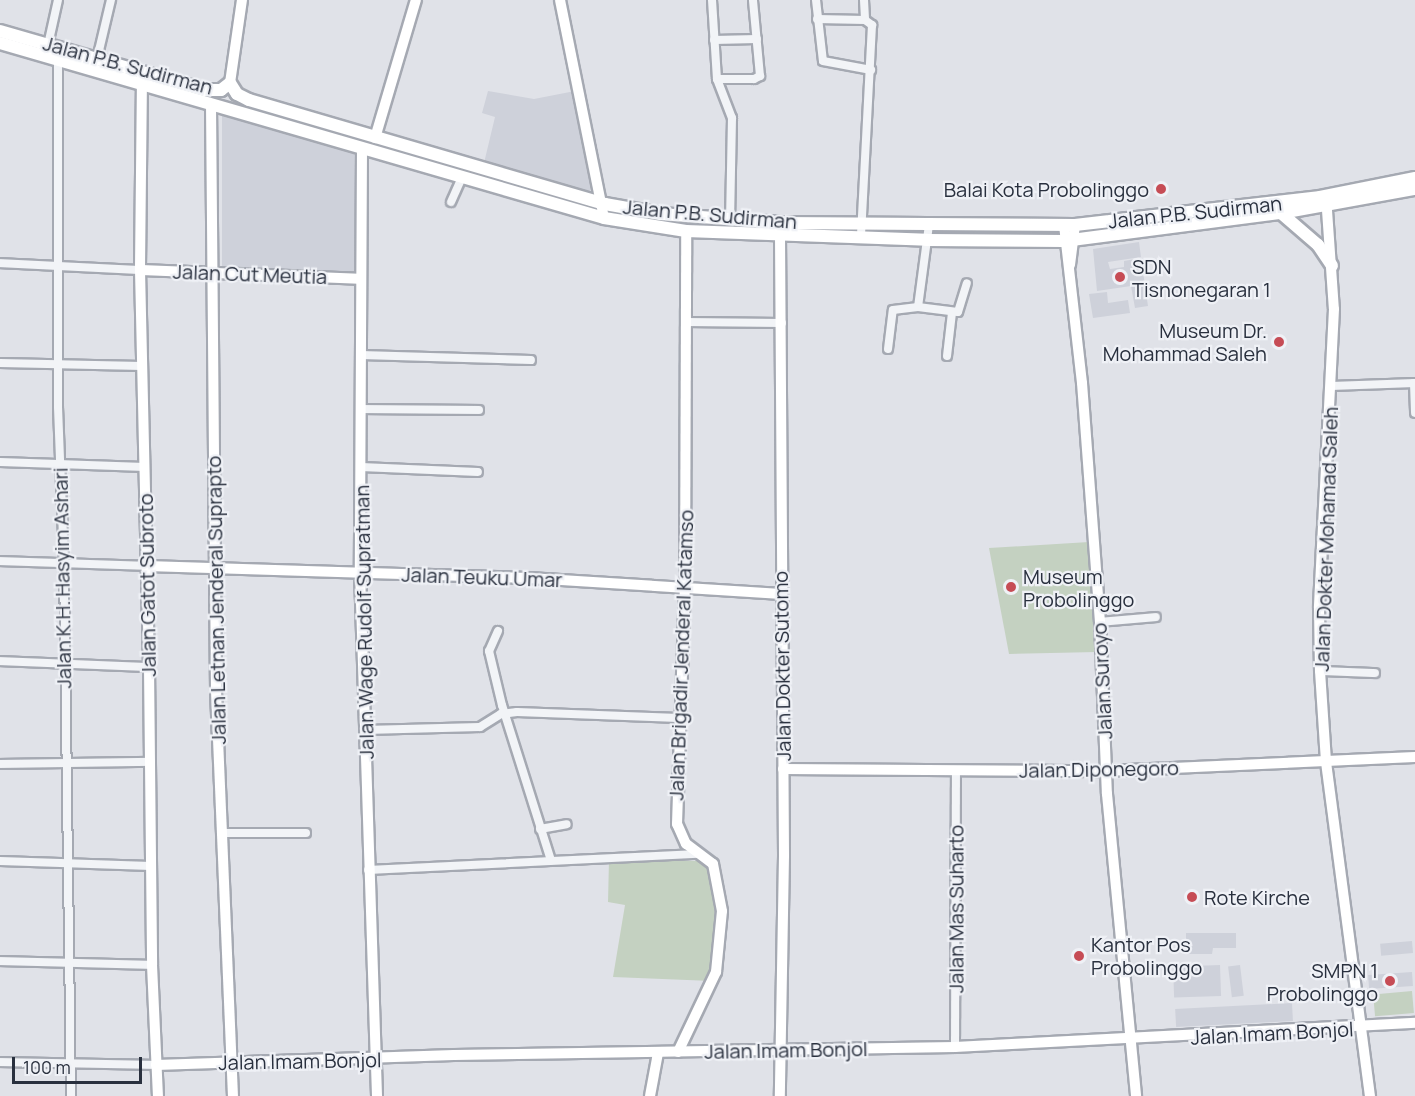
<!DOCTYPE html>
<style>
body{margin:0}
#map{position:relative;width:1415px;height:1096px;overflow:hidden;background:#e0e2e8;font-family:Manrope,sans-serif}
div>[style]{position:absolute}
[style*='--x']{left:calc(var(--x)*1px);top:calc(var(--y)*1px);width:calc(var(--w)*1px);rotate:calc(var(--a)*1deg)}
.built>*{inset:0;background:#ced1da;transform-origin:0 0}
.green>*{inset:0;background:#c4d1c1;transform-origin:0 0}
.roads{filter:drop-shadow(2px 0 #a5a9b2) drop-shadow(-2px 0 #a5a9b2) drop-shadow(0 2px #a5a9b2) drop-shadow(0 -2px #a5a9b2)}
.street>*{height:8px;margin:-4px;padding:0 4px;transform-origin:4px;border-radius:4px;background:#f2f4f7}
.secondary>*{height:10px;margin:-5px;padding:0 5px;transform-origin:5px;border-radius:5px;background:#fff}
.primary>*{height:12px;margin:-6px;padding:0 6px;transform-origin:6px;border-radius:6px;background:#fff}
.dots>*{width:16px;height:16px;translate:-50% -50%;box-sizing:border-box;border:3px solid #eff1f6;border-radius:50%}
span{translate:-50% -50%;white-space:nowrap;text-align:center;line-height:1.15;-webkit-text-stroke:4.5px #eff1f6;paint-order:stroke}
.street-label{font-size:20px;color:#29303e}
.poi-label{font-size:20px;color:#29303e}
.right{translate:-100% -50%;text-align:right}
.left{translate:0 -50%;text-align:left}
.scale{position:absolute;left:12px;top:1057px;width:130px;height:27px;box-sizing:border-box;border:3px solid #29303e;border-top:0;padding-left:8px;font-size:18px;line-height:21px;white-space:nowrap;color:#29303e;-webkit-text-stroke:4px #eff1f6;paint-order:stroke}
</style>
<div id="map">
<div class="built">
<i style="clip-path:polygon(488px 91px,534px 99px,575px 91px,598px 184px,586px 194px,484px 163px,495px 117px,482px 113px)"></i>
<i style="clip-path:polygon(222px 114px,357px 153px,354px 272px,222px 268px)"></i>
<i style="clip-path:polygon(1139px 242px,1141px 257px,1108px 262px,1110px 269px,1124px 267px,1124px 261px,1141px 258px,1148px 306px,1135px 308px,1131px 286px,1097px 291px,1093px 249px)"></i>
<i style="clip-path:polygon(1107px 292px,1108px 303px,1128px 300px,1130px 313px,1093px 318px,1089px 294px)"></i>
<i style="clip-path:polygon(1186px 933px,1236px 933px,1236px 948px,1213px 948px,1212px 954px,1186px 954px)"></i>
<i style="left:1412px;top:941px;width:12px;height:32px;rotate:85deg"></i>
<i style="left:1220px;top:965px;width:31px;height:47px;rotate:88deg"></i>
<i style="left:1240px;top:965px;width:31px;height:12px;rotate:83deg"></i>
<i style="left:1412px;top:972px;width:14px;height:44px;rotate:86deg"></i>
<i style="left:1292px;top:1003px;width:18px;height:117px;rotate:87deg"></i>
</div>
<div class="green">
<i style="clip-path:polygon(1089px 542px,1097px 652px,1009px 654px,989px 548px)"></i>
<i style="clip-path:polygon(609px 860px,709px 861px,719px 883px,712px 981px,613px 977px,625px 905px,608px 902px)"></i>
<i style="left:1412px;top:991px;width:22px;height:39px;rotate:85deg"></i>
</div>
<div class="roads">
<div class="street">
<i style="--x:712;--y:0;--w:79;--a:86.4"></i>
<i style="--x:717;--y:79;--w:42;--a:69"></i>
<i style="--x:732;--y:118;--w:102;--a:91.1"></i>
<i style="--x:816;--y:0;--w:61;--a:83.5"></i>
<i style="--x:823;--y:61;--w:49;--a:10.6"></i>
<i style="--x:864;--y:0;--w:20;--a:87"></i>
<i style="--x:817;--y:19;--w:48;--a:1.2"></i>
<i style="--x:865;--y:20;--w:9;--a:36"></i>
<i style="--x:872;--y:25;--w:211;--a:93"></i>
<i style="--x:714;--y:40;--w:43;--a:-1.3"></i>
<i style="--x:48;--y:45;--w:46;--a:-77.5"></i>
<i style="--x:58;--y:57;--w:350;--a:90"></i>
<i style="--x:58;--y:407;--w:155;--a:87.8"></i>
<i style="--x:64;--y:562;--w:534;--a:89.25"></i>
<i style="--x:97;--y:59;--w:61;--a:-76.7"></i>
<i style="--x:717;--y:79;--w:37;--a:0"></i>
<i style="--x:754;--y:79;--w:7;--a:-27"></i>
<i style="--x:760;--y:76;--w:76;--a:-95.3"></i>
<i style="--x:451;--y:202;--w:27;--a:-66"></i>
<i style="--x:0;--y:263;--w:140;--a:2.9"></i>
<i style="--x:918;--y:307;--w:40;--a:7.1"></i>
<i style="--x:958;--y:312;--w:30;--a:-73"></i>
<i style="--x:686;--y:322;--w:96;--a:0.6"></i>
<i style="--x:888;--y:349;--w:39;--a:-83"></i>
<i style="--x:893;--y:310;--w:25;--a:-7"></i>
<i style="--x:918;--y:307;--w:83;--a:-82.4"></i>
<i style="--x:361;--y:355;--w:170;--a:1.7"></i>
<i style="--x:947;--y:356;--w:43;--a:-83.4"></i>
<i style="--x:0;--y:363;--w:142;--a:1.2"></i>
<i style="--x:1414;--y:383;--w:30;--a:88"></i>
<i style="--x:1331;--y:386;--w:84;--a:-2"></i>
<i style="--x:362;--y:409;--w:117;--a:0.5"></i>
<i style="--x:0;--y:462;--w:145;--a:2"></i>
<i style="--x:361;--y:467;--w:117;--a:2.4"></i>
<i style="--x:0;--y:561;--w:147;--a:1.9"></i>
<i style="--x:1100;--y:622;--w:56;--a:-5.1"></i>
<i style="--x:498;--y:631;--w:22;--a:114"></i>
<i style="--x:489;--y:651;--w:56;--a:76.5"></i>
<i style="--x:502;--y:705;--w:163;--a:72.5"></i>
<i style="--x:0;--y:661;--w:149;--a:2.3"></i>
<i style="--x:1320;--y:671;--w:55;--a:2.1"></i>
<i style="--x:365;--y:730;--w:115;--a:-1.5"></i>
<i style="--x:480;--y:727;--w:25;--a:-32"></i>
<i style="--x:501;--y:714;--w:16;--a:-7"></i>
<i style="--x:517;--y:712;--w:162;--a:2.1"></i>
<i style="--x:0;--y:764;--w:151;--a:-0.8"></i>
<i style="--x:540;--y:829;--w:27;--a:-10"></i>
<i style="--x:223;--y:833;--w:83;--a:0"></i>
<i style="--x:0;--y:861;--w:151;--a:1.9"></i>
<i style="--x:368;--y:870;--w:330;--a:-2.8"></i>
<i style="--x:0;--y:961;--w:152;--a:1.5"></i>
<i style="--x:955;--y:1047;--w:276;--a:-89.8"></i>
<i style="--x:0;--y:1062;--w:156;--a:1.1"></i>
</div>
<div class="secondary">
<i style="--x:560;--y:0;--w:222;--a:78.6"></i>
<i style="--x:142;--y:77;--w:193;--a:90.6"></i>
<i style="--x:140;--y:270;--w:397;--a:88.7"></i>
<i style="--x:149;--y:667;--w:298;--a:89.4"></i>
<i style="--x:152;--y:965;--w:131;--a:87.4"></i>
<i style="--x:230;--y:83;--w:84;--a:-81.8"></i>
<i style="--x:211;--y:104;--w:587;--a:89.51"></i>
<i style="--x:216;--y:691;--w:405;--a:87.6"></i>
<i style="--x:375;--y:138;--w:144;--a:-73.5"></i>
<i style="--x:362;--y:149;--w:423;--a:90.3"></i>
<i style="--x:360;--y:572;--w:524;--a:88.14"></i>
<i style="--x:1326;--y:196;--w:113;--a:86"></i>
<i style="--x:1334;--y:309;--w:299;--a:92.9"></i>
<i style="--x:1319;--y:608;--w:63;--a:89.1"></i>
<i style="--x:1320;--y:671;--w:91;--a:86.2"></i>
<i style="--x:1326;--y:762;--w:337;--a:82.5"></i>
<i style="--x:1064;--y:225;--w:159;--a:83.5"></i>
<i style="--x:1082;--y:383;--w:240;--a:85.7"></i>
<i style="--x:1100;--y:622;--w:172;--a:87.7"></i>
<i style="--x:1107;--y:794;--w:303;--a:84.5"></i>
<i style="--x:780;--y:235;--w:621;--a:89.63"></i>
<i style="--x:784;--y:856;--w:240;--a:91"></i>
<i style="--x:1070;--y:265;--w:40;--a:-82.9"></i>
<i style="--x:140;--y:270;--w:220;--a:2.3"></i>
<i style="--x:147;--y:566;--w:382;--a:1.8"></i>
<i style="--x:529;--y:578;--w:253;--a:3.6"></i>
<i style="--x:783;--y:769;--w:323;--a:0.4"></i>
<i style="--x:1106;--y:771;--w:309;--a:-2.6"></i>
<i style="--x:678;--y:1052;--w:89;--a:-64.6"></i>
<i style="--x:716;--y:972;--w:61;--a:-84.4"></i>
<i style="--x:722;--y:911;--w:48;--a:-100.8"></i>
<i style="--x:713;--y:864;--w:34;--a:-143"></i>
<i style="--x:686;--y:844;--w:22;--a:-114"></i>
<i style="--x:677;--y:824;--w:237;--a:-88.1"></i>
<i style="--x:685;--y:587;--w:356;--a:-89.8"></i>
<i style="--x:156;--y:1065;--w:298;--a:-1.9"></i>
<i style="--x:454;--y:1055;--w:501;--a:-0.91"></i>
<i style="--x:955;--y:1047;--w:461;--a:-3"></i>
<i style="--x:650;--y:1096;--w:44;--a:-79.5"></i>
</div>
<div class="primary">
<i style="--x:0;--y:31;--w:213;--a:16.1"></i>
<i style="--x:205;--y:90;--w:16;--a:0"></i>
<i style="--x:221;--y:90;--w:11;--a:-38"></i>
<i style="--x:230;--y:83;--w:13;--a:58"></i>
<i style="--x:237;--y:94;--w:13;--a:27"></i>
<i style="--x:249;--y:100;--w:371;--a:16.3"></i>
<i style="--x:605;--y:204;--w:57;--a:10.1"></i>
<i style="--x:661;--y:214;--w:120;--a:4.3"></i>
<i style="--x:781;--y:223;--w:294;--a:0.4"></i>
<i style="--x:1075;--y:225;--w:247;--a:-6.5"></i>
<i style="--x:1320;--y:197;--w:97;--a:-11.3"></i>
<i style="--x:0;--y:43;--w:629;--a:16.16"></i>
<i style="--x:604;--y:218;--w:83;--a:9"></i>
<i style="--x:686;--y:231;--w:241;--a:2.1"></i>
<i style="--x:927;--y:240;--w:137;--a:0.4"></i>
<i style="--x:1064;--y:241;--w:219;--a:-7.4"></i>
<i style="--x:1281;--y:213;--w:136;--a:-10.2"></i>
<i style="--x:1281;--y:213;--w:49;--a:40.9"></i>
<i style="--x:1318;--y:245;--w:25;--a:56"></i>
</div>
</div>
<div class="dots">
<i style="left:1161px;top:189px;background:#c64c55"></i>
<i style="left:1120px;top:277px;background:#c64c55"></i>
<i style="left:1279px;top:342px;background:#c64c55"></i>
<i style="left:1011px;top:587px;background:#c64c55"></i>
<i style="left:1192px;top:897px;background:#c64c55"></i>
<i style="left:1079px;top:956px;background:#c64c55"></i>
<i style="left:1390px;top:981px;background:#c64c55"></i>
</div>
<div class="street-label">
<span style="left:128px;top:65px;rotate:15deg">Jalan P.B. Sudirman</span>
<span style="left:1195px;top:212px;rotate:-6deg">Jalan P.B. Sudirman</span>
<span style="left:710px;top:214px;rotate:5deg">Jalan P.B. Sudirman</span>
<span style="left:250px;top:274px;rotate:2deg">Jalan Cut Meutia</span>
<span style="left:1326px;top:539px;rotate:-88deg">Jalan Dokter Mohamad Saleh</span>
<span style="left:482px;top:577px;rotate:2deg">Jalan Teuku Umar</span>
<span style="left:62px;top:578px;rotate:-91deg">Jalan K.H. Hasyim Ashari</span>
<span style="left:147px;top:585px;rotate:-91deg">Jalan Gatot Subroto</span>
<span style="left:216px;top:600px;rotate:-91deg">Jalan Letnan Jenderal Suprapto</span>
<span style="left:364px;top:622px;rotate:-91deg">Jalan Wage Rudolf Supratman</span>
<span style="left:681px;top:655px;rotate:-88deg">Jalan Brigadir Jenderal Katamso</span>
<span style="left:782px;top:666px;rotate:-91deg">Jalan Dokter Sutomo</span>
<span style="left:1102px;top:681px;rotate:-93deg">Jalan Suroyo</span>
<span style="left:1099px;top:769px;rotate:-1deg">Jalan Diponegoro</span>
<span style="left:956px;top:909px;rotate:-90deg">Jalan Mas Suharto</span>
<span style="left:1272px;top:1033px;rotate:-3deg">Jalan Imam Bonjol</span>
<span style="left:786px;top:1050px;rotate:-1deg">Jalan Imam Bonjol</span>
<span style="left:300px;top:1061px;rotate:-1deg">Jalan Imam Bonjol</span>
</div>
<div class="poi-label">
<span class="right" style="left:1149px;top:189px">Balai Kota Probolinggo</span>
<span class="left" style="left:1132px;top:278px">SDN<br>Tisnonegaran 1</span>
<span class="right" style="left:1267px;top:342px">Museum Dr.<br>Mohammad Saleh</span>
<span class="left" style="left:1023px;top:588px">Museum<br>Probolinggo</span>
<span class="left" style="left:1204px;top:897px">Rote Kirche</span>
<span class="left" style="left:1091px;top:956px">Kantor Pos<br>Probolinggo</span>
<span class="right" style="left:1378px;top:982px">SMPN 1<br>Probolinggo</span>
</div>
<div class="scale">100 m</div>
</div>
